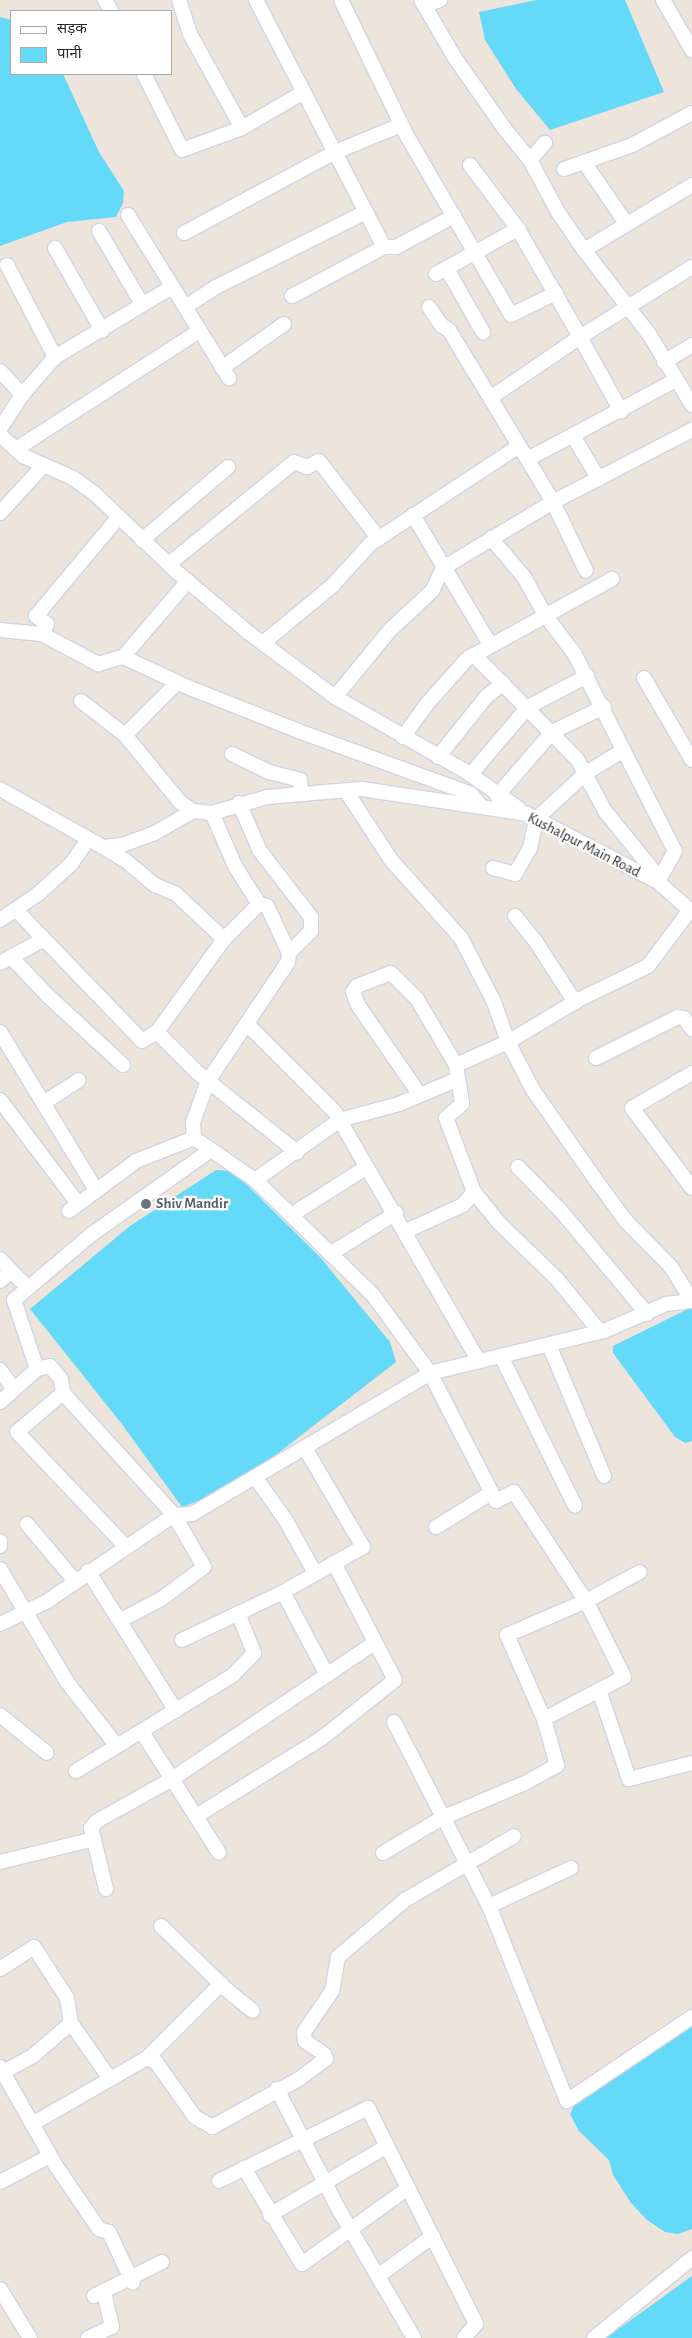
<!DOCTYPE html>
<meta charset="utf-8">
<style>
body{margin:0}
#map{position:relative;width:692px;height:2338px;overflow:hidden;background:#ede4db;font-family:"Alegreya Sans","Noto Sans Devanagari",sans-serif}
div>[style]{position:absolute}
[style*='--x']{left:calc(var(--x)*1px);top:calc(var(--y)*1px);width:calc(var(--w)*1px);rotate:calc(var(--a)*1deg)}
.water>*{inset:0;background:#65d9f8}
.roads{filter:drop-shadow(1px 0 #d0d5e4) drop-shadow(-1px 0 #d0d5e4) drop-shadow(0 1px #d0d5e4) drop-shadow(0 -1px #d0d5e4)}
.minor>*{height:14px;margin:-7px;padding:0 7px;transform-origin:7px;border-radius:7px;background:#fff}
.dots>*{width:14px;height:14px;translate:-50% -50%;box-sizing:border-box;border:2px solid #fff;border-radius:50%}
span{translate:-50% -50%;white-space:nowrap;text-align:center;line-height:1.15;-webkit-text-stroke:4.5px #fff;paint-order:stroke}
.street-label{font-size:15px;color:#2a2a2a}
.worship-label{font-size:15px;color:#5b616d;font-weight:700}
.left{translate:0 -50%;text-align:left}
.legend{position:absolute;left:10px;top:10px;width:162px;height:65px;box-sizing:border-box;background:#fff;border:1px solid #aaa;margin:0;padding:6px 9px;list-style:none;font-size:15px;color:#2a2a2a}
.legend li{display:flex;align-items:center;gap:10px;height:25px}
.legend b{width:25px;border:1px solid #aaa}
</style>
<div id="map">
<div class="water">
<i style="clip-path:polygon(536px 0,625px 0,664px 92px,550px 130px,516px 89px,485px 40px,479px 12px)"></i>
<i style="clip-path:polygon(0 17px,11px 20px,11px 74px,63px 74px,99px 152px,124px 191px,123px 203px,116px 217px,67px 222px,0 246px)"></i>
<i style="clip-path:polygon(216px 1170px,233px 1171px,319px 1256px,390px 1342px,396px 1362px,233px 1488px,182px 1507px,121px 1423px,30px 1309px,130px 1226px)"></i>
<i style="clip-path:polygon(692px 1307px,692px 1441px,685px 1443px,675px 1437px,613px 1353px,613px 1346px)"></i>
<i style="clip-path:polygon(692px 2019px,692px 2229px,678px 2234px,665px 2232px,647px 2220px,631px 2203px,613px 2175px,609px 2160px,579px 2131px,570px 2114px,582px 2090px)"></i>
<i style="clip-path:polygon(692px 2276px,692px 2338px,606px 2338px)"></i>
</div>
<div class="roads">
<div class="minor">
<i style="--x:105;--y:0;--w:13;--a:61"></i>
<i style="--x:179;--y:0;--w:36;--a:72"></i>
<i style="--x:190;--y:34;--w:107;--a:61"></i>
<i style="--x:256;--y:0;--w:278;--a:62.6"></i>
<i style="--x:341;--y:0;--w:151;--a:64.1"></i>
<i style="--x:407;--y:136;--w:207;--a:59.8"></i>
<i style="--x:511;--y:315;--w:50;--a:-26.1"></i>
<i style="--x:421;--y:0;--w:67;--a:59.6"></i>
<i style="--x:455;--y:58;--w:85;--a:55"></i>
<i style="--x:504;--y:128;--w:41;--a:50.9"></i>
<i style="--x:530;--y:160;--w:59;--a:61.7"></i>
<i style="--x:558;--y:212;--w:46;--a:55.6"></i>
<i style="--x:584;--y:250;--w:106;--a:52.3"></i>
<i style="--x:649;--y:334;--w:83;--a:58.8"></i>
<i style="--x:663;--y:0;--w:58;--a:59.9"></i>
<i style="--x:424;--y:5;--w:17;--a:-17"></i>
<i style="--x:144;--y:74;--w:85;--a:63.4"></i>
<i style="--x:182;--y:150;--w:64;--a:-20.1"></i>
<i style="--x:242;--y:128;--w:69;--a:-30.3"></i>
<i style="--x:530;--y:160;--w:23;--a:-49"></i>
<i style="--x:584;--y:162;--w:74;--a:55.5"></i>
<i style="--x:470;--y:165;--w:80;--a:53.1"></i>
<i style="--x:518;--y:229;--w:125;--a:60.1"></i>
<i style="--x:580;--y:337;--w:132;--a:-32"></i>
<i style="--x:564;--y:169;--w:72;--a:-19.4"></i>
<i style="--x:632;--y:145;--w:68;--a:-28.1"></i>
<i style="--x:128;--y:215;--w:192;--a:58.2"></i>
<i style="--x:99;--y:231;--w:85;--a:59.5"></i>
<i style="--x:184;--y:233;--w:169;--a:-28.2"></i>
<i style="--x:333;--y:153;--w:74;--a:-22.4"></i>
<i style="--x:55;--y:248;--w:95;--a:60.2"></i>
<i style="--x:584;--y:250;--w:126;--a:-31"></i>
<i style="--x:7;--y:265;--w:104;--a:62.4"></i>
<i style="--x:447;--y:269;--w:73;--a:60.3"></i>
<i style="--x:436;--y:274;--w:94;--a:-28.8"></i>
<i style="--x:292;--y:296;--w:104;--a:-28"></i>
<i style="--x:384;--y:247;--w:12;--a:0"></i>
<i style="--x:396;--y:247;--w:66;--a:-28.1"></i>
<i style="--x:185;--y:307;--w:37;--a:-33"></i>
<i style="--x:216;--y:287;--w:165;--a:-26.6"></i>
<i style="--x:429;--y:307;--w:22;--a:56"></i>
<i style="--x:441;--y:325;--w:9;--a:32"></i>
<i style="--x:449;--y:330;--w:201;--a:58.8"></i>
<i style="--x:553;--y:502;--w:76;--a:64.4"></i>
<i style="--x:664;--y:362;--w:33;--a:-31"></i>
<i style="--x:222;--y:368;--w:76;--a:-35.4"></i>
<i style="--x:0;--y:371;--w:33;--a:47"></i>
<i style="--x:490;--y:398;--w:109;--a:-34.1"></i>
<i style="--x:580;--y:337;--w:85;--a:61"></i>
<i style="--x:0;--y:429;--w:40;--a:-57.1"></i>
<i style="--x:22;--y:395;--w:50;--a:-49"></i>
<i style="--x:55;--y:357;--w:136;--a:-30.9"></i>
<i style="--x:0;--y:435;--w:31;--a:42"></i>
<i style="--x:23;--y:456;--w:55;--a:23.7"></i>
<i style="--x:73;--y:478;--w:26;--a:36"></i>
<i style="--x:94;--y:493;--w:116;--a:43.6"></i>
<i style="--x:178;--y:573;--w:93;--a:40.2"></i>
<i style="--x:249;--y:633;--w:107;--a:36.7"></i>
<i style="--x:335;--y:697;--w:152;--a:29.6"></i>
<i style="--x:467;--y:772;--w:64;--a:35.4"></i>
<i style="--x:573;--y:436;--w:50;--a:58.8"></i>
<i style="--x:16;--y:449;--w:218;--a:-32.8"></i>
<i style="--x:528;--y:459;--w:168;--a:-28.1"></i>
<i style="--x:0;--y:513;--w:65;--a:-47.5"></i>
<i style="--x:413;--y:515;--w:150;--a:59.2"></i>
<i style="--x:491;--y:538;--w:51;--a:49.8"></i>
<i style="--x:524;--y:577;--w:43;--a:61.1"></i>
<i style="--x:545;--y:615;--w:48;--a:52.7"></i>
<i style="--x:574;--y:653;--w:222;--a:63"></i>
<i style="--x:675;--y:851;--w:35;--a:119"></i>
<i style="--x:142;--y:540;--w:113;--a:-40.3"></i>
<i style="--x:169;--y:564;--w:161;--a:-39.2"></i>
<i style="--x:294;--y:462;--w:14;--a:21"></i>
<i style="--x:307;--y:467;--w:13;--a:-27"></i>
<i style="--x:319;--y:461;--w:98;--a:52.4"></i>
<i style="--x:0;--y:630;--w:42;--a:5.4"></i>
<i style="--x:42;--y:634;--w:64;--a:28.2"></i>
<i style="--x:98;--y:664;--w:26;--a:-16"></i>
<i style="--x:123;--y:657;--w:74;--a:24.8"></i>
<i style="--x:190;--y:688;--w:119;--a:21.6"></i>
<i style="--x:301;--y:732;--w:181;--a:20"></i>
<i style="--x:471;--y:794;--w:17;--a:50"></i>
<i style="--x:42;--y:634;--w:11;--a:-63"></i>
<i style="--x:47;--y:624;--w:14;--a:-144"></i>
<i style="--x:36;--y:616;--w:128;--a:-50.1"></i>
<i style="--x:263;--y:643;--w:91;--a:-39.6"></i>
<i style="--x:333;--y:585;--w:55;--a:-47.9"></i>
<i style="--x:370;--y:544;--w:178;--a:-33.3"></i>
<i style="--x:474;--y:655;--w:146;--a:45.3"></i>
<i style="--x:577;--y:759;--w:59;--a:61.7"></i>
<i style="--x:605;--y:811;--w:80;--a:51.1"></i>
<i style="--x:655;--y:873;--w:9;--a:72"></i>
<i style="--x:123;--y:657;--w:100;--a:-49.5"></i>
<i style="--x:644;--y:678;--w:95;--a:59.7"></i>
<i style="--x:335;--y:697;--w:87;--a:-50.6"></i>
<i style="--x:390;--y:630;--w:57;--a:-42.9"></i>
<i style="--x:432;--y:591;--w:25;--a:-64"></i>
<i style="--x:443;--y:568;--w:128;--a:-31"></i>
<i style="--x:553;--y:502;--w:157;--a:-27.4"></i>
<i style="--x:81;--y:701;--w:56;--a:37.7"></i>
<i style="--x:125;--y:735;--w:87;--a:50.6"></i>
<i style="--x:180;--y:802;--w:16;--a:35"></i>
<i style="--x:125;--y:735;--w:74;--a:-45"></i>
<i style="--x:403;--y:737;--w:39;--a:-54"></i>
<i style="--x:426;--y:705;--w:62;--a:-48.3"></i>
<i style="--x:467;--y:659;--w:166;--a:-28.9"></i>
<i style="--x:232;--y:754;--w:41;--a:25.9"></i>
<i style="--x:269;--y:772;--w:32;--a:14"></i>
<i style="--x:300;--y:780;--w:14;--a:86"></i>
<i style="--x:438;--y:757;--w:77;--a:-51.3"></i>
<i style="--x:486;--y:697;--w:22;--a:-39"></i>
<i style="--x:470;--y:775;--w:89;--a:-49.5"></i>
<i style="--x:528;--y:707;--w:67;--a:-27.7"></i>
<i style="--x:0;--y:789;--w:118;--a:29.4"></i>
<i style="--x:103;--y:847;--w:19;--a:-6"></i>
<i style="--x:122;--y:845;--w:33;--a:-20"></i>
<i style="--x:153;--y:834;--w:46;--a:-29.9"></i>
<i style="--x:193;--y:811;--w:19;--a:6"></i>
<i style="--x:212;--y:813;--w:57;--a:-16.2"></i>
<i style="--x:267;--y:797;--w:34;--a:-5"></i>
<i style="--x:301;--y:794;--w:61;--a:-4.7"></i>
<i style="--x:362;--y:789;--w:167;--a:8.6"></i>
<i style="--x:527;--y:814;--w:148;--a:27.4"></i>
<i style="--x:658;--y:882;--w:45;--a:41.4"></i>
<i style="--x:346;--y:791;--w:82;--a:56.9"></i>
<i style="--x:391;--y:860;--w:105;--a:48.1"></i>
<i style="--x:461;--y:938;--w:72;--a:62.7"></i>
<i style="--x:494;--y:1002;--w:42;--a:70.7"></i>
<i style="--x:508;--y:1042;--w:57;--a:156.1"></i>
<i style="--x:456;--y:1065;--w:39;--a:81"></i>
<i style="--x:462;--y:1104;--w:21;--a:139"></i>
<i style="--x:446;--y:1118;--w:79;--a:69.3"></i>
<i style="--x:474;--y:1192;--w:40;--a:51"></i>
<i style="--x:499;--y:1223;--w:81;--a:44"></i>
<i style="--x:557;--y:1279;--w:68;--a:50.9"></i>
<i style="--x:497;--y:796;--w:84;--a:-49.3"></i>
<i style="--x:552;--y:732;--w:58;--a:-25.7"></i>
<i style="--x:239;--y:803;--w:52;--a:66.4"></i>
<i style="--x:260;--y:851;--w:83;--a:52.3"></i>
<i style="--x:311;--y:917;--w:14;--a:90"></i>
<i style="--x:311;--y:931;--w:31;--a:135"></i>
<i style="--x:212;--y:813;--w:58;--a:66.5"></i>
<i style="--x:235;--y:866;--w:45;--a:57.7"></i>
<i style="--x:259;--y:904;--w:8;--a:14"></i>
<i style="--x:267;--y:906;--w:52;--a:64.9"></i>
<i style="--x:289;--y:953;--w:9;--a:96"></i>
<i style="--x:288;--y:962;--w:143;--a:123.9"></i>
<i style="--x:208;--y:1081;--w:44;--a:110.1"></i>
<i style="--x:193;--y:1122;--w:16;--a:86"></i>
<i style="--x:194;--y:1138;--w:74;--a:34.5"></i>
<i style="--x:255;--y:1180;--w:165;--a:44.3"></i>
<i style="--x:373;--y:1295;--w:97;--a:53.8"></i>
<i style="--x:430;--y:1373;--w:144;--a:62.7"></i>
<i style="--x:496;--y:1501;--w:20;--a:-27"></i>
<i style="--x:514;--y:1492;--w:131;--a:56.6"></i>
<i style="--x:586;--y:1601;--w:85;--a:63.4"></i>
<i style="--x:624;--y:1677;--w:90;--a:152.3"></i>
<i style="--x:103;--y:847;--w:26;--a:31"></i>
<i style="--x:125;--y:860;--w:39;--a:40"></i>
<i style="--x:155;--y:885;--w:23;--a:23"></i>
<i style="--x:176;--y:894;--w:66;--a:43.2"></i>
<i style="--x:493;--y:868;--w:23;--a:15"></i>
<i style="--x:515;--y:874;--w:30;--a:-60"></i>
<i style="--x:530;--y:848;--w:30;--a:-78"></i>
<i style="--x:536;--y:819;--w:68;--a:-42.6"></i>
<i style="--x:586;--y:773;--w:44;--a:-31.2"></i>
<i style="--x:690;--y:910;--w:70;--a:126.9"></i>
<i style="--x:648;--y:966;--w:76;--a:154.1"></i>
<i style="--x:580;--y:999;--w:84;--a:149.2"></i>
<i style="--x:508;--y:1042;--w:54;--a:62.5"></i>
<i style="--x:533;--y:1090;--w:118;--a:55"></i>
<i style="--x:601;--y:1187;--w:41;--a:54"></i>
<i style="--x:625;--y:1220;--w:66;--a:45.6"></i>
<i style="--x:671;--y:1267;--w:39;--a:58"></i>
<i style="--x:17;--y:911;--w:180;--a:46.1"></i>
<i style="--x:142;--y:1041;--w:17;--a:-31"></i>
<i style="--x:157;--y:1032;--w:115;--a:-54.2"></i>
<i style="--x:224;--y:939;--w:49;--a:-45"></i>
<i style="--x:515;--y:916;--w:33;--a:51"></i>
<i style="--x:536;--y:942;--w:72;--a:57"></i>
<i style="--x:0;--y:920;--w:46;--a:-34.4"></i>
<i style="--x:38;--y:894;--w:45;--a:-42.3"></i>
<i style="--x:71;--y:864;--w:29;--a:-55"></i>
<i style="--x:11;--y:957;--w:54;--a:46.5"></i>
<i style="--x:48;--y:996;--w:102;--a:42.6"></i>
<i style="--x:0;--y:963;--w:50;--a:-28.6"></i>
<i style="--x:247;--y:1024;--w:124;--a:45"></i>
<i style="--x:335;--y:1112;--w:288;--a:60"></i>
<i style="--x:0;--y:1032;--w:183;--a:58.7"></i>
<i style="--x:157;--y:1032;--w:58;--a:45"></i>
<i style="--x:198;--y:1073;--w:127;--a:38.6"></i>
<i style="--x:596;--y:1058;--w:92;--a:-26.6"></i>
<i style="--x:678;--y:1017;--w:6;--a:9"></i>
<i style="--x:684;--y:1018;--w:14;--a:54"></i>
<i style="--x:692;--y:1073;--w:69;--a:149.7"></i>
<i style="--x:632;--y:1108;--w:100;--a:53.1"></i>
<i style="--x:420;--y:1095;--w:109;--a:-124.6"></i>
<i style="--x:358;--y:1005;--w:14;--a:-111"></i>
<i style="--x:353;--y:992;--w:7;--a:-56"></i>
<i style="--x:357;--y:986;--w:36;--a:-21"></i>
<i style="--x:391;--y:973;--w:37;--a:45"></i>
<i style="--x:417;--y:999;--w:77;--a:59.4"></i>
<i style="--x:0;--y:1100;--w:128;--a:53"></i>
<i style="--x:45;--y:1102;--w:40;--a:-32.9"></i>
<i style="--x:211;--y:1150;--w:146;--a:144.8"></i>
<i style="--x:92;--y:1234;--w:102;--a:139.8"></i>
<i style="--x:14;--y:1300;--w:73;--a:71.6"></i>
<i style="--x:37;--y:1369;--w:13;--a:-13"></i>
<i style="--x:50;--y:1366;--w:17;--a:50"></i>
<i style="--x:61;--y:1379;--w:14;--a:82"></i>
<i style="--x:63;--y:1393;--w:165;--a:47.7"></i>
<i style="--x:174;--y:1515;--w:18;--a:-3"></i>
<i style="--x:192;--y:1514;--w:277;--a:-30.6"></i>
<i style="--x:430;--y:1373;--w:179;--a:-13.6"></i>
<i style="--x:604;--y:1331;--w:68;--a:-23.5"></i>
<i style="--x:666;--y:1304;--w:26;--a:-7"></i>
<i style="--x:518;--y:1167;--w:62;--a:45.7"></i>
<i style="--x:561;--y:1211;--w:134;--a:50.1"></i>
<i style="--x:255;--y:1180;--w:104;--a:-35.2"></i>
<i style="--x:340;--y:1120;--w:61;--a:-15.2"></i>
<i style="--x:399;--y:1104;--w:64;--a:-23"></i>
<i style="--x:299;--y:1210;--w:80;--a:-32.3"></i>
<i style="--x:69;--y:1211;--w:84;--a:-36.7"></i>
<i style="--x:136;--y:1161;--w:62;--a:-21.6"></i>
<i style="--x:406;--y:1231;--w:63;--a:-24.5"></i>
<i style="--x:463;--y:1205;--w:17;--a:-50"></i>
<i style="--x:330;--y:1254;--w:78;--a:-31.8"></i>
<i style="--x:0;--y:1259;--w:40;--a:46"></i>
<i style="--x:0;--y:1281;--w:13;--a:-42"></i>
<i style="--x:549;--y:1345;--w:142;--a:67.2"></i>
<i style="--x:501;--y:1356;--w:167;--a:63.7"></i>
<i style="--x:0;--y:1370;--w:24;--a:54"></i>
<i style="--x:63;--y:1393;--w:60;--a:139.7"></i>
<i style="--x:17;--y:1432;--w:157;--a:46.5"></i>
<i style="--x:0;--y:1402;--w:50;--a:-41.7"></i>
<i style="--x:255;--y:1477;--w:52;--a:54.5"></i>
<i style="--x:285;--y:1519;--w:62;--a:60.9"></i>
<i style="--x:27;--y:1524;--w:75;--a:49.9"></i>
<i style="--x:436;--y:1527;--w:65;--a:-31.7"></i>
<i style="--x:0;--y:1541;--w:5;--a:90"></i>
<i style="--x:0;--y:1569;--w:131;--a:59.3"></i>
<i style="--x:67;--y:1682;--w:81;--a:52"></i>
<i style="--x:88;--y:1571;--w:165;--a:57.8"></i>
<i style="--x:283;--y:1592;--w:94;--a:62.1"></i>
<i style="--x:0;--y:1624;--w:51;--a:-25.6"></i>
<i style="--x:46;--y:1602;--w:155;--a:-34.2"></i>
<i style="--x:174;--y:1515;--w:60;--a:60"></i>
<i style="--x:204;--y:1567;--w:54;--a:143.3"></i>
<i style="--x:161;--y:1599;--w:45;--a:152.3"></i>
<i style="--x:182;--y:1640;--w:112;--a:-25.4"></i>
<i style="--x:283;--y:1592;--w:92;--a:-29.4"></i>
<i style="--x:363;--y:1547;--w:115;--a:-120.4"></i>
<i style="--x:599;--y:1690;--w:94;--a:71.4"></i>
<i style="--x:629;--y:1779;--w:65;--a:-14.3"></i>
<i style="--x:0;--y:1715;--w:60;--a:39"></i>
<i style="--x:394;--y:1722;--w:207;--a:62.7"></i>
<i style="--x:142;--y:1732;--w:143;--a:57.5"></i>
<i style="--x:76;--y:1771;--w:184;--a:-31.4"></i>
<i style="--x:233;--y:1675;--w:30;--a:-46"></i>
<i style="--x:254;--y:1653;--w:43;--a:-111.8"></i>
<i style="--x:198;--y:1815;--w:146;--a:-31.8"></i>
<i style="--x:322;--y:1738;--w:93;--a:-38.5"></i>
<i style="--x:395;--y:1680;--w:132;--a:-117.5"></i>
<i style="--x:383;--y:1853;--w:69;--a:-30.7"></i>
<i style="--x:442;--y:1818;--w:90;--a:-22.9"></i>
<i style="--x:525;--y:1783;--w:37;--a:-29"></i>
<i style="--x:557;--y:1765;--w:48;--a:-105.8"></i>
<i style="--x:544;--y:1719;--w:92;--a:-113.8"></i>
<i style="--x:507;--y:1635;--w:86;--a:-23.3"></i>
<i style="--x:586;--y:1601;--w:61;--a:-28.2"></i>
<i style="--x:0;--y:1862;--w:97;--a:-13.7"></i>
<i style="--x:571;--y:1868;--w:90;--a:155.1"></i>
<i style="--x:489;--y:1906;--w:210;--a:68.2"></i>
<i style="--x:567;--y:2101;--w:151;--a:-33.9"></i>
<i style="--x:106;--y:1889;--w:63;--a:-103.8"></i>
<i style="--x:91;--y:1828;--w:9;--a:-49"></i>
<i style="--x:97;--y:1821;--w:86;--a:-29.2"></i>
<i style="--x:172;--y:1779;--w:242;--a:-33.9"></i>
<i style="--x:161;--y:1926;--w:92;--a:44.1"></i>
<i style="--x:227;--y:1990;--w:33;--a:39"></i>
<i style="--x:0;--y:1969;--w:40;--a:-32.9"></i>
<i style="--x:34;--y:1947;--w:61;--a:57.1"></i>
<i style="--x:67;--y:1998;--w:25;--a:81"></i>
<i style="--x:71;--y:2023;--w:68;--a:55.1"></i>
<i style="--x:147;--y:2058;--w:105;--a:-45"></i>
<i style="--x:0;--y:2067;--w:114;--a:60.5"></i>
<i style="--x:56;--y:2166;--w:76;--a:55.7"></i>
<i style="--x:99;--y:2229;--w:10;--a:17"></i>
<i style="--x:109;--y:2232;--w:56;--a:64.8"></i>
<i style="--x:0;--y:2074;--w:39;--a:-29"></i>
<i style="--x:34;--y:2055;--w:49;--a:-40.9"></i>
<i style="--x:277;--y:2089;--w:134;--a:62.9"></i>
<i style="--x:338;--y:2208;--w:151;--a:59.7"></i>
<i style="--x:32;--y:2124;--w:133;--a:-29.9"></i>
<i style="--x:147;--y:2058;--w:10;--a:24"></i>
<i style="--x:156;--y:2062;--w:67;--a:54.7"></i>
<i style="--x:195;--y:2117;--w:20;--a:30"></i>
<i style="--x:212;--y:2127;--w:99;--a:-28.9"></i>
<i style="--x:299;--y:2079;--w:34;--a:-37"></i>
<i style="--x:326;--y:2059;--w:5;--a:-112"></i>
<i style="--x:324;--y:2054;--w:23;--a:-146"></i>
<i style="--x:305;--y:2041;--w:9;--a:-96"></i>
<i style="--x:304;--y:2032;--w:50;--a:-55.7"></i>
<i style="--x:332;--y:1991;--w:35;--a:-80"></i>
<i style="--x:338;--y:1957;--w:88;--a:-40.4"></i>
<i style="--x:405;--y:1900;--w:126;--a:-30.4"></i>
<i style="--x:244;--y:2168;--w:112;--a:58.9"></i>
<i style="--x:302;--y:2264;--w:130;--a:-35.6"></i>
<i style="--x:219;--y:2181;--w:166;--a:-26.1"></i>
<i style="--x:368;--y:2108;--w:241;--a:63.4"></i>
<i style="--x:476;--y:2324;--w:18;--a:131"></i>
<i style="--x:0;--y:2182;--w:56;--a:-27.5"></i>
<i style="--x:270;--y:2215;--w:136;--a:-30.5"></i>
<i style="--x:378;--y:2276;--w:68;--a:-36"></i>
<i style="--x:0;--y:2289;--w:57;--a:58.5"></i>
<i style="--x:94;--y:2296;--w:76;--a:-26.6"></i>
<i style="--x:88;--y:2338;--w:26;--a:-25"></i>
<i style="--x:112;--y:2327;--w:37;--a:-103"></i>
<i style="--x:594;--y:2338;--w:127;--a:-39.2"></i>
</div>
</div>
<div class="dots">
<i style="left:146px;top:1204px;background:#6b7280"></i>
</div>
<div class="street-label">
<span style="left:584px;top:845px;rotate:27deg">Kushalpur Main Road</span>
</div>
<div class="worship-label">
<span class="left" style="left:156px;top:1204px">Shiv Mandir</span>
</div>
<ul class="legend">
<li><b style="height:6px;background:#fff"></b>सड़क</li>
<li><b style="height:14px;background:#65d9f8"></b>पानी</li>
</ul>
</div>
